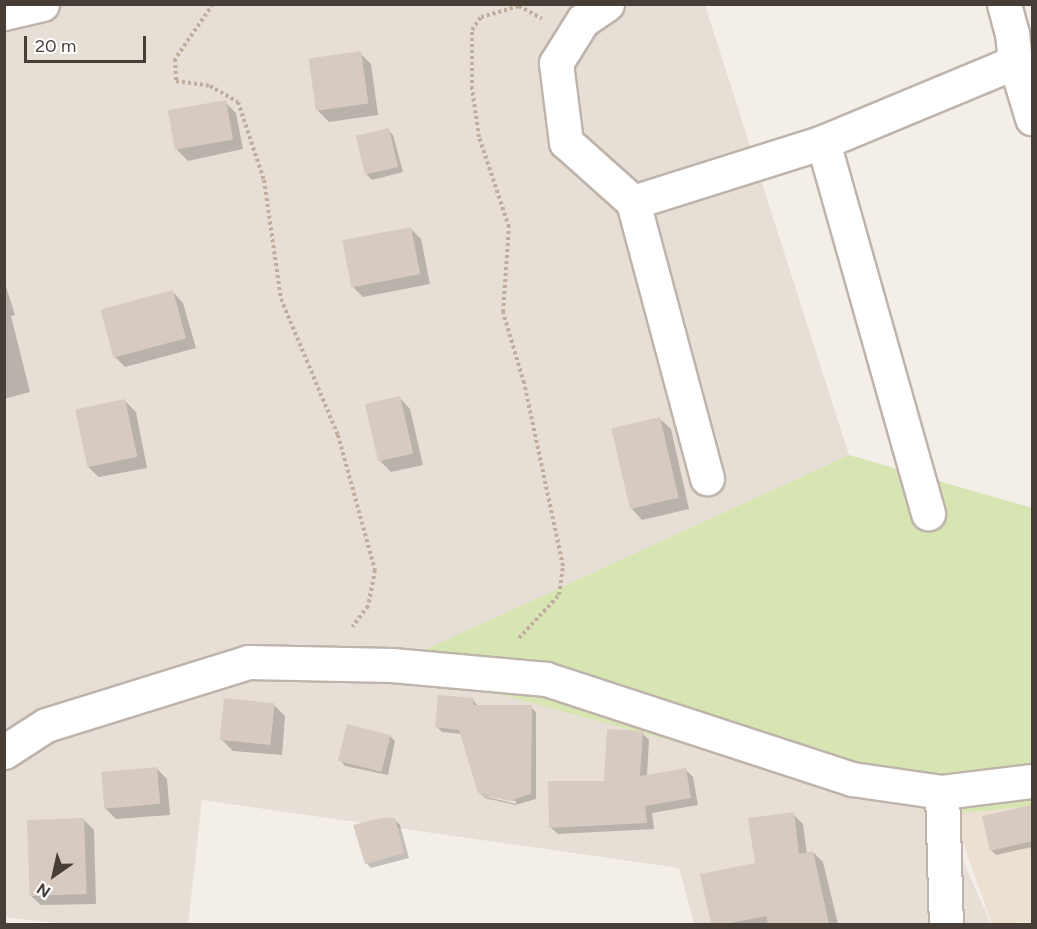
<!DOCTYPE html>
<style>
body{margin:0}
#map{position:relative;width:1037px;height:929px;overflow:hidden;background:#f3eee8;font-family:Figtree,sans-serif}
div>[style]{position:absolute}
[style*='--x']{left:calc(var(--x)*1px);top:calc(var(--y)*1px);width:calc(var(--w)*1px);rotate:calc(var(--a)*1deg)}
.residential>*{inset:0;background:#e7dfd6}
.education>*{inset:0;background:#ece0d2}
.green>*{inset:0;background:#d7e5b2}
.shadow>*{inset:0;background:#0003}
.building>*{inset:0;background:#d7cbc1;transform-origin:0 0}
.path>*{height:4px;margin-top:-2px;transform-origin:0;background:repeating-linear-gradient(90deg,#bfad9d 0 3px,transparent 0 6px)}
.roads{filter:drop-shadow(2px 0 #beb4ab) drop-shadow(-2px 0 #beb4ab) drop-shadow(0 2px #beb4ab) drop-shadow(0 -2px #beb4ab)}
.minor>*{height:33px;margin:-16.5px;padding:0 16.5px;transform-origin:16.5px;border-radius:16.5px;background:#fff}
span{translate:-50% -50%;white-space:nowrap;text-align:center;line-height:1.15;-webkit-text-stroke:6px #fff;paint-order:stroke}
.frame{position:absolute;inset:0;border:6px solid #463e37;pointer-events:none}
.north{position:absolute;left:24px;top:845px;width:60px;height:60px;-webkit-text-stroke:4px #fff;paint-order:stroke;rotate:214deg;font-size:16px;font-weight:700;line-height:24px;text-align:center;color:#463e37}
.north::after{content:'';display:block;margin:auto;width:21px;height:27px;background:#463e37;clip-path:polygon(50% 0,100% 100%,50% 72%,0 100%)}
.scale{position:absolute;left:24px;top:36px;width:122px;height:27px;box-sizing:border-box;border:3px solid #463e37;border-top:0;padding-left:8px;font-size:18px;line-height:21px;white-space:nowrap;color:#463e37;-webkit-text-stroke:4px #fff;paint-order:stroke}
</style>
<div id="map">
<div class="residential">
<i style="clip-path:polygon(5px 5px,705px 5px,849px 455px,404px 660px,943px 815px,991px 924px,694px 924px,679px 868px,202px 800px,188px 924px,64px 924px,5px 917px)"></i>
</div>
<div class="education">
<i style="clip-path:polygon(1032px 802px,1032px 922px,992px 924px,952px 812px)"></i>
</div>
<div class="green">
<i style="clip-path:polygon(849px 455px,1032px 508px,1032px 806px,943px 815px,392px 665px)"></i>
</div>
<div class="shadow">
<i style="clip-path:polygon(360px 53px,371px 64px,378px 115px,329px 122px,318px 111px)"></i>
<i style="clip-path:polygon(225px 102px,236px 113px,243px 149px,188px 161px,177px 150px)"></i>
<i style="clip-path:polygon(388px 130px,393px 135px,403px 172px,372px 180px,367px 175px)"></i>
<i style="clip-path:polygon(410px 228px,421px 239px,430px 284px,363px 297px,352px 286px)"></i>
<i style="clip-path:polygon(4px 280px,15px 315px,11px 316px,30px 392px,4px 399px)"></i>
<i style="clip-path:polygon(173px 292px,183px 303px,196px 348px,125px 367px,114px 356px)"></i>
<i style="clip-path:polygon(400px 398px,410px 409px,423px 465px,391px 472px,380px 461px)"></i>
<i style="clip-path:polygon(125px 401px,136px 412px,147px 468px,99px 477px,88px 467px)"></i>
<i style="clip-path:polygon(660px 419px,671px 429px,689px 509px,642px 520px,632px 509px)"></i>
<i style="clip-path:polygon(473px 700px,478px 706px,531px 707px,536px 712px,536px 799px,515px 805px,485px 798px,483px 796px,516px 804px,516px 801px,481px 795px,462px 734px,442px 732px,437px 727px)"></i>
<i style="clip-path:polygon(274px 705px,285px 716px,282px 755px,233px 751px,222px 740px)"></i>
<i style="clip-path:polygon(642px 733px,649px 740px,647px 776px,686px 770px,693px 777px,698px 805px,652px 813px,654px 829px,558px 834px,550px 827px,606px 783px)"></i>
<i style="clip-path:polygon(390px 736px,395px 741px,388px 775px,345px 766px,340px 760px)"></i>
<i style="clip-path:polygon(156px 768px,167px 779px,170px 815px,116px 819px,105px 808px)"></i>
<i style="clip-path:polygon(1032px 807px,1032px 847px,996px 855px,991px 850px,984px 817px)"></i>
<i style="clip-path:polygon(793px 814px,803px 824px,807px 854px,813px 852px,823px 862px,838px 924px,712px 924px,701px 875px,756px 864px)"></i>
<i style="clip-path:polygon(83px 819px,94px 830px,96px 904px,41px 905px,30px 895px)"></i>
<i style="clip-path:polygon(394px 819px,400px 825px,409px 858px,371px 868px,366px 863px)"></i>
</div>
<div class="building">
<i style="left:361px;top:51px;width:53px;height:53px;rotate:82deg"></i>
<i style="left:226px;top:100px;width:40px;height:59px;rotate:80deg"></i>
<i style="left:389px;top:128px;width:40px;height:34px;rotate:77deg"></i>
<i style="left:411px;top:227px;width:48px;height:70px;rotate:79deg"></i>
<i style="left:173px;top:290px;width:50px;height:75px;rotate:75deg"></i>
<i style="left:400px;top:396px;width:59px;height:36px;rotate:77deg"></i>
<i style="left:125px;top:399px;width:59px;height:51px;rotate:78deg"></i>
<i style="left:660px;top:417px;width:83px;height:50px;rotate:77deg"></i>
<i style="clip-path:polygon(438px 695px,474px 698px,473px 705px,532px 705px,531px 794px,509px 801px,478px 793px,459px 730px,435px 727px)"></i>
<i style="left:224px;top:698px;width:51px;height:42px;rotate:6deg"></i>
<i style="left:347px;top:724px;width:45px;height:38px;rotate:14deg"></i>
<i style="clip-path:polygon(607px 729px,643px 731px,640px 776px,686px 768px,691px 798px,645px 806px,647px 823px,549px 828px,548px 781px,604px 781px)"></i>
<i style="left:157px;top:767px;width:37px;height:56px;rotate:85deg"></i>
<i style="clip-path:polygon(1032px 805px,1032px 841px,990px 851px,982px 816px)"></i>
<i style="clip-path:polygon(794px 812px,799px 854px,813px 851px,829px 924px,768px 924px,766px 916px,725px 924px,711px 924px,700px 874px,755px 863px,748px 818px)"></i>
<i style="left:84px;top:818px;width:76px;height:57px;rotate:88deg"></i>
<i style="clip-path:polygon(381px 818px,395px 818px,404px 853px,365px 864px,353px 825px)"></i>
</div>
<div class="path">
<i style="--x:213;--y:4;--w:67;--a:124.6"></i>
<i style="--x:175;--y:59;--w:22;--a:87"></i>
<i style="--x:176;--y:81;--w:34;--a:8"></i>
<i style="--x:210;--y:86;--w:32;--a:30"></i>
<i style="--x:238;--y:102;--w:82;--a:71.6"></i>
<i style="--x:264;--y:180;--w:120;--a:81.9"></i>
<i style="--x:281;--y:299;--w:147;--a:67.3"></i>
<i style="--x:338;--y:435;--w:140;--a:74.7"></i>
<i style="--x:375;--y:570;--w:37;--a:101"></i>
<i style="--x:368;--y:606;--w:26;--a:127"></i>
<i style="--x:519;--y:638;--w:59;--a:-47.1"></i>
<i style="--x:559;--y:595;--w:29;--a:-82"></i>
<i style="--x:563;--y:566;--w:187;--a:-102"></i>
<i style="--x:524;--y:383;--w:74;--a:-106.5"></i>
<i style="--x:503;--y:312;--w:85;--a:-86"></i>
<i style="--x:509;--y:227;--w:95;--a:-108.4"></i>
<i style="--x:479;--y:137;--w:49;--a:-98.3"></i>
<i style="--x:472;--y:89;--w:59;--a:-90"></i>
<i style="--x:472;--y:30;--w:16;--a:-55"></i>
<i style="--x:481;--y:17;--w:40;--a:-16"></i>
<i style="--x:519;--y:6;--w:26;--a:29"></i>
</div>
<div class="roads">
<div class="minor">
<i style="--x:607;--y:4;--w:29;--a:146"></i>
<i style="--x:583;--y:20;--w:51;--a:122.1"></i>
<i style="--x:556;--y:63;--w:80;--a:82.8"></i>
<i style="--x:566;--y:142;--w:90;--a:41.8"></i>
<i style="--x:633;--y:202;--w:286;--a:75"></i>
<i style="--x:1004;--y:4;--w:30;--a:75"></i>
<i style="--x:1012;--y:33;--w:29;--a:84"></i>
<i style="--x:1015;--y:62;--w:59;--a:73.1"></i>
<i style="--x:4;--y:13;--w:39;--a:-13"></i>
<i style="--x:823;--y:142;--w:386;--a:74.2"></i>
<i style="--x:633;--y:202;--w:199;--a:-17.5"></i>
<i style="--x:823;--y:142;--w:208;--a:-22.6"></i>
<i style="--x:4;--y:752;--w:50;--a:-32.7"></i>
<i style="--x:46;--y:725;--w:212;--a:-17.3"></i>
<i style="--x:248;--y:662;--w:144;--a:1.2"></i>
<i style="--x:392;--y:665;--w:155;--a:5.2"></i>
<i style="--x:546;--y:679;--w:322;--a:18.1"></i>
<i style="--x:852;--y:779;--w:91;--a:8.2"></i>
<i style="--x:942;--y:792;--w:91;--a:-7"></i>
<i style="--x:942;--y:792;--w:132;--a:88.3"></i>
</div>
</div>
<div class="frame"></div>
<div class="north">N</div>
<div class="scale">20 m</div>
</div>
